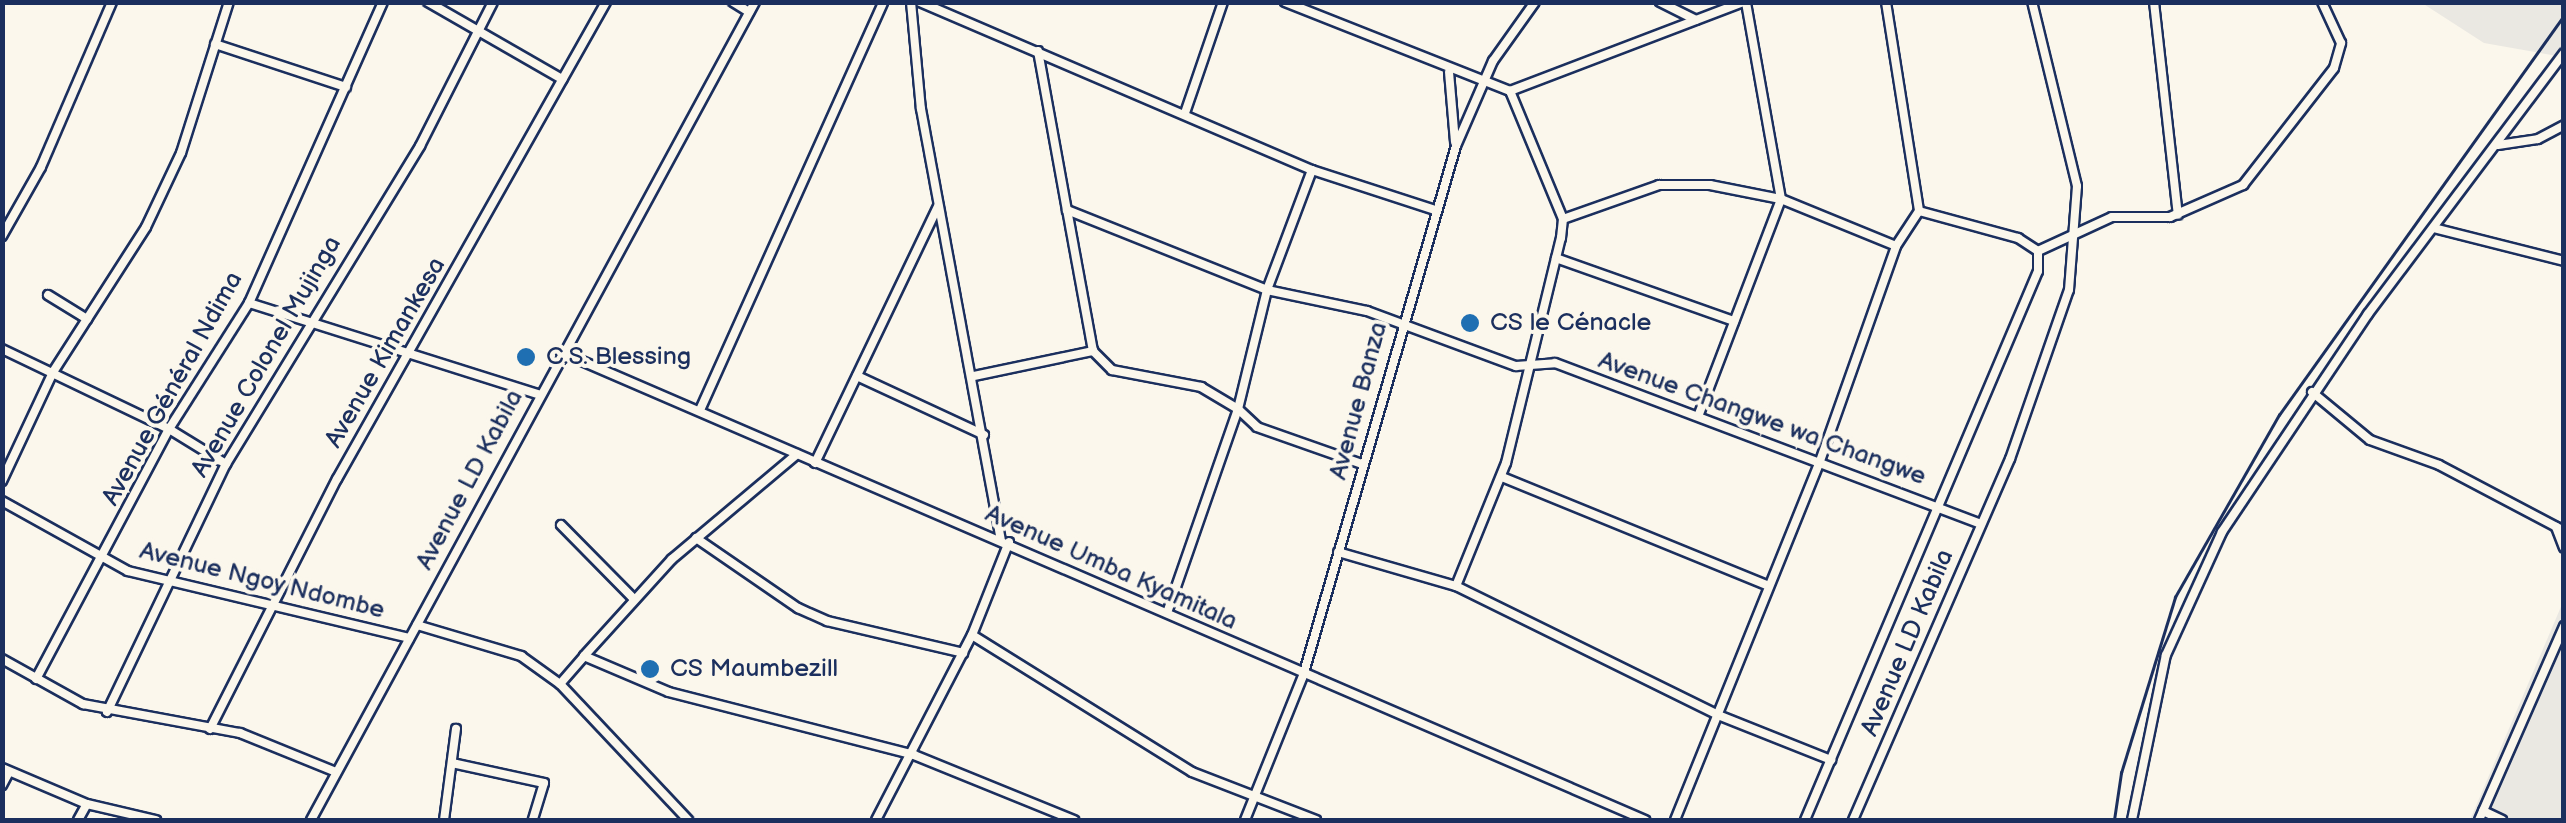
<!DOCTYPE html>
<meta charset="utf-8">
<style>
body{margin:0}
#map{position:relative;width:2566px;height:823px;overflow:hidden;background:#fbf7ec;font-family:"Balsamiq Sans",sans-serif}
div>[style]{position:absolute}
[style*='--x']{left:calc(var(--x)*1px);top:calc(var(--y)*1px);width:calc(var(--w)*1px);rotate:calc(var(--a)*1deg)}
.built>*{inset:0;background:#eae8e2}
.roads{filter:drop-shadow(2px 0 #1b2f5e) drop-shadow(-2px 0 #1b2f5e) drop-shadow(0 2px #1b2f5e) drop-shadow(0 -2px #1b2f5e)}
.minor>*{height:8px;margin:-4px;padding:0 4px;transform-origin:4px;border-radius:4px;background:#fbf7ec}
.rail>*{height:2.5px;margin:-1.25px;padding:0 1.25px;transform-origin:1.25px;border-radius:1.25px;background:#1b2f5e}
.dots>*{width:28px;height:28px;translate:-50% -50%;box-sizing:border-box;border:5px solid #fbf7ec;border-radius:50%}
span{translate:-50% -50%;white-space:nowrap;text-align:center;line-height:1.15;-webkit-text-stroke:8px #fbf7ec;paint-order:stroke}
.poi-label{font-size:25px;color:#1b2f5e}
.left{translate:0 -50%;text-align:left}
.street-label{font-size:25px;color:#1b2f5e}
.frame{position:absolute;inset:0;border:5px solid #1b2f5e;pointer-events:none}
</style>
<div id="map">
<div class="built">
<i style="clip-path:polygon(2422px 3px,2563px 3px,2563px 57px,2484px 43px)"></i>
<i style="clip-path:polygon(2563px 602px,2563px 820px,2470px 820px)"></i>
</div>
<div class="roads">
<div class="minor">
<i style="--x:428;--y:2;--w:155;--a:29.9"></i>
<i style="--x:733;--y:2;--w:19;--a:32"></i>
<i style="--x:911;--y:2;--w:107;--a:84.7"></i>
<i style="--x:921;--y:109;--w:437;--a:79.5"></i>
<i style="--x:920;--y:2;--w:426;--a:23.2"></i>
<i style="--x:1312;--y:170;--w:129;--a:18"></i>
<i style="--x:1285;--y:2;--w:242;--a:21.6"></i>
<i style="--x:1510;--y:91;--w:249;--a:-20.9"></i>
<i style="--x:1660;--y:2;--w:40;--a:26.6"></i>
<i style="--x:1886;--y:2;--w:212;--a:81"></i>
<i style="--x:2154;--y:2;--w:214;--a:83.6"></i>
<i style="--x:215;--y:44;--w:138;--a:18.2"></i>
<i style="--x:1038;--y:51;--w:162;--a:79.7"></i>
<i style="--x:1067;--y:210;--w:215;--a:21.8"></i>
<i style="--x:1267;--y:290;--w:122;--a:103.7"></i>
<i style="--x:1238;--y:409;--w:26;--a:43"></i>
<i style="--x:1257;--y:427;--w:111;--a:19.4"></i>
<i style="--x:1449;--y:72;--w:70;--a:85.1"></i>
<i style="--x:1185;--y:113;--w:117;--a:-71.1"></i>
<i style="--x:2498;--y:145;--w:40;--a:-8.5"></i>
<i style="--x:2538;--y:139;--w:30;--a:-28"></i>
<i style="--x:1312;--y:170;--w:128;--a:110.6"></i>
<i style="--x:1267;--y:290;--w:102;--a:11.9"></i>
<i style="--x:1367;--y:311;--w:159;--a:20.3"></i>
<i style="--x:1516;--y:366;--w:39;--a:-4"></i>
<i style="--x:1555;--y:363;--w:455;--a:20.7"></i>
<i style="--x:1563;--y:219;--w:102;--a:-19.5"></i>
<i style="--x:1659;--y:185;--w:51;--a:0"></i>
<i style="--x:1710;--y:185;--w:72;--a:11.2"></i>
<i style="--x:1781;--y:199;--w:124;--a:22.2"></i>
<i style="--x:1896;--y:246;--w:42;--a:-56.7"></i>
<i style="--x:1919;--y:211;--w:103;--a:15.3"></i>
<i style="--x:2018;--y:238;--w:24;--a:33"></i>
<i style="--x:2434;--y:228;--w:134;--a:14.2"></i>
<i style="--x:2;--y:236;--w:79;--a:-60.5"></i>
<i style="--x:41;--y:167;--w:180;--a:-66.7"></i>
<i style="--x:2038;--y:251;--w:81;--a:-24.7"></i>
<i style="--x:2112;--y:217;--w:58;--a:0"></i>
<i style="--x:2170;--y:217;--w:80;--a:-23.7"></i>
<i style="--x:2243;--y:185;--w:148;--a:-52.1"></i>
<i style="--x:2334;--y:68;--w:26;--a:-74"></i>
<i style="--x:2341;--y:43;--w:45;--a:-114.9"></i>
<i style="--x:1556;--y:258;--w:189;--a:19.5"></i>
<i style="--x:48;--y:295;--w:46;--a:31.6"></i>
<i style="--x:249;--y:303;--w:303;--a:17.5"></i>
<i style="--x:2;--y:349;--w:185;--a:25.6"></i>
<i style="--x:169;--y:429;--w:67;--a:31.6"></i>
<i style="--x:1093;--y:351;--w:27;--a:45"></i>
<i style="--x:1112;--y:370;--w:91;--a:10.8"></i>
<i style="--x:1201;--y:387;--w:43;--a:30.7"></i>
<i style="--x:1238;--y:409;--w:216;--a:109.2"></i>
<i style="--x:561;--y:352;--w:1181;--a:23.35"></i>
<i style="--x:857;--y:376;--w:140;--a:24.9"></i>
<i style="--x:974;--y:376;--w:122;--a:-11.9"></i>
<i style="--x:1093;--y:351;--w:143;--a:-100.4"></i>
<i style="--x:2312;--y:392;--w:75;--a:39.6"></i>
<i style="--x:2370;--y:440;--w:73;--a:19.9"></i>
<i style="--x:2439;--y:465;--w:141;--a:27.8"></i>
<i style="--x:700;--y:410;--w:447;--a:-65.8"></i>
<i style="--x:1699;--y:414;--w:230;--a:-69.1"></i>
<i style="--x:1781;--y:199;--w:200;--a:-100.1"></i>
<i style="--x:815;--y:463;--w:285;--a:-64.4"></i>
<i style="--x:1502;--y:477;--w:285;--a:22.2"></i>
<i style="--x:2;--y:481;--w:120;--a:-64.9"></i>
<i style="--x:53;--y:372;--w:172;--a:-57.3"></i>
<i style="--x:146;--y:227;--w:82;--a:-64.7"></i>
<i style="--x:181;--y:153;--w:158;--a:-72.4"></i>
<i style="--x:2;--y:501;--w:144;--a:29.1"></i>
<i style="--x:128;--y:571;--w:289;--a:13.4"></i>
<i style="--x:561;--y:525;--w:103;--a:45.4"></i>
<i style="--x:2556;--y:527;--w:22;--a:69"></i>
<i style="--x:696;--y:538;--w:124;--a:34.5"></i>
<i style="--x:798;--y:608;--w:32;--a:24"></i>
<i style="--x:827;--y:621;--w:140;--a:13.2"></i>
<i style="--x:1338;--y:552;--w:123;--a:16.1"></i>
<i style="--x:1456;--y:586;--w:292;--a:26.2"></i>
<i style="--x:1718;--y:715;--w:122;--a:21.7"></i>
<i style="--x:1456;--y:586;--w:133;--a:-67.9"></i>
<i style="--x:1506;--y:463;--w:232;--a:-76.3"></i>
<i style="--x:1561;--y:238;--w:19;--a:-84"></i>
<i style="--x:1563;--y:219;--w:139;--a:-112.5"></i>
<i style="--x:417;--y:625;--w:109;--a:16.6"></i>
<i style="--x:521;--y:656;--w:48;--a:35.7"></i>
<i style="--x:560;--y:684;--w:37;--a:-49"></i>
<i style="--x:584;--y:656;--w:92;--a:23"></i>
<i style="--x:669;--y:692;--w:253;--a:14.4"></i>
<i style="--x:914;--y:755;--w:173;--a:22.1"></i>
<i style="--x:972;--y:635;--w:100;--a:-68.3"></i>
<i style="--x:584;--y:656;--w:131;--a:-47.8"></i>
<i style="--x:672;--y:559;--w:163;--a:-40"></i>
<i style="--x:2;--y:659;--w:93;--a:29.1"></i>
<i style="--x:83;--y:704;--w:160;--a:10.5"></i>
<i style="--x:240;--y:733;--w:104;--a:22.1"></i>
<i style="--x:36;--y:679;--w:283;--a:-62"></i>
<i style="--x:169;--y:429;--w:149;--a:-57.6"></i>
<i style="--x:249;--y:303;--w:329;--a:-66"></i>
<i style="--x:560;--y:684;--w:187;--a:46.7"></i>
<i style="--x:107;--y:712;--w:275;--a:-64.4"></i>
<i style="--x:226;--y:464;--w:373;--a:-58.6"></i>
<i style="--x:420;--y:146;--w:161;--a:-63.1"></i>
<i style="--x:210;--y:729;--w:280;--a:-63.1"></i>
<i style="--x:337;--y:479;--w:548;--a:-60.58"></i>
<i style="--x:452;--y:763;--w:94;--a:12.3"></i>
<i style="--x:544;--y:783;--w:39;--a:107"></i>
<i style="--x:2;--y:768;--w:92;--a:23"></i>
<i style="--x:87;--y:804;--w:71;--a:13.1"></i>
<i style="--x:2;--y:785;--w:15;--a:-62"></i>
<i style="--x:2483;--y:811;--w:21;--a:25"></i>
<i style="--x:78;--y:820;--w:18;--a:-61"></i>
<i style="--x:311;--y:820;--w:931;--a:-61.51"></i>
<i style="--x:444;--y:820;--w:92;--a:-82.5"></i>
<i style="--x:876;--y:820;--w:208;--a:-62.6"></i>
<i style="--x:972;--y:635;--w:259;--a:31.9"></i>
<i style="--x:1192;--y:772;--w:133;--a:21.2"></i>
<i style="--x:1245;--y:820;--w:155;--a:-68.1"></i>
<i style="--x:1303;--y:676;--w:552;--a:-73.9"></i>
<i style="--x:1456;--y:146;--w:93;--a:-66.5"></i>
<i style="--x:1493;--y:61;--w:72;--a:-54.6"></i>
<i style="--x:1675;--y:820;--w:387;--a:-68"></i>
<i style="--x:1820;--y:461;--w:228;--a:-70.5"></i>
<i style="--x:1805;--y:820;--w:596;--a:-67"></i>
<i style="--x:2038;--y:271;--w:20;--a:-90"></i>
<i style="--x:1853;--y:820;--w:394;--a:-66.5"></i>
<i style="--x:2010;--y:459;--w:179;--a:-70.8"></i>
<i style="--x:2069;--y:290;--w:104;--a:-85.6"></i>
<i style="--x:2077;--y:186;--w:189;--a:-103.7"></i>
<i style="--x:2132;--y:820;--w:168;--a:-78.4"></i>
<i style="--x:2166;--y:655;--w:135;--a:-65.5"></i>
<i style="--x:2222;--y:532;--w:262;--a:-56.2"></i>
<i style="--x:2368;--y:314;--w:326;--a:-53.1"></i>
<i style="--x:2479;--y:820;--w:212;--a:-66.3"></i>
</div>
</div>
<div class="rail">
<i style="--x:2114;--y:820;--w:48;--a:-81.5"></i>
<i style="--x:2121;--y:773;--w:184;--a:-72.9"></i>
<i style="--x:2175;--y:597;--w:210;--a:-60.3"></i>
<i style="--x:2279;--y:415;--w:491;--a:-54.5"></i>
</div>
<div class="dots">
<i style="left:1470px;top:323px;background:#1f6fb2"></i>
<i style="left:526px;top:357px;background:#1f6fb2"></i>
<i style="left:650px;top:669px;background:#1f6fb2"></i>
</div>
<div class="poi-label">
<span class="left" style="left:1490px;top:323px">CS le Cénacle</span>
<span class="left" style="left:546px;top:357px">C.S. Blessing</span>
<span class="left" style="left:670px;top:669px">CS Maumbezill</span>
</div>
<div class="street-label">
<span style="left:386px;top:353px;rotate:-60deg">Avenue Kimankesa</span>
<span style="left:267px;top:357px;rotate:-60deg">Avenue Colonel Mujinga</span>
<span style="left:173px;top:389px;rotate:-61deg">Avenue Général Ndima</span>
<span style="left:1359px;top:401px;rotate:-75deg">Avenue Banza</span>
<span style="left:1762px;top:419px;rotate:20deg">Avenue Changwe wa Changwe</span>
<span style="left:470px;top:480px;rotate:-62deg">Avenue LD Kabila</span>
<span style="left:1111px;top:568px;rotate:24deg">Avenue Umba Kyamitala</span>
<span style="left:262px;top:581px;rotate:14deg">Avenue Ngoy Ndombe</span>
<span style="left:1908px;top:643px;rotate:-67deg">Avenue LD Kabila</span>
</div>
<div class="frame"></div>
</div>
